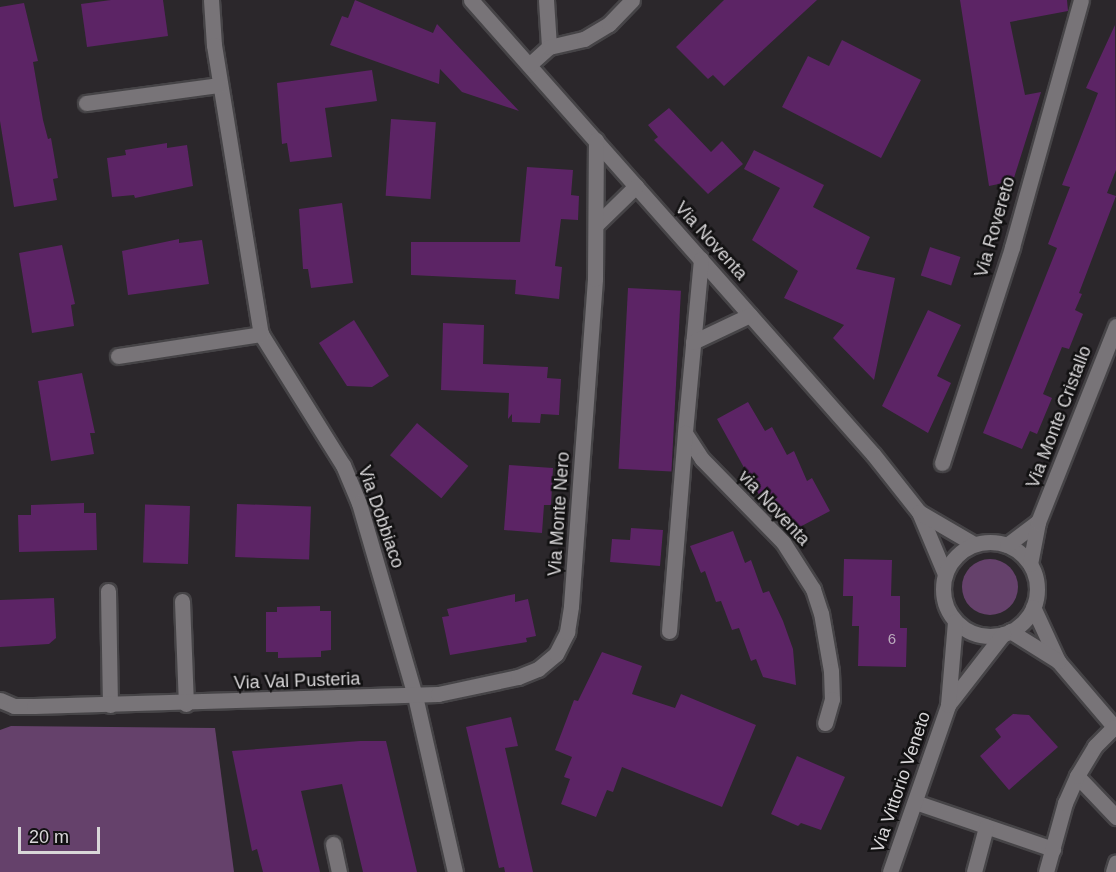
<!DOCTYPE html>
<style>
body{margin:0}
#map{position:relative;width:1116px;height:872px;overflow:hidden;background:#2b272b;font-family:Arial,sans-serif}
div>[style]{position:absolute}
[style*='--x']{left:calc(var(--x)*1px);top:calc(var(--y)*1px);width:calc(var(--w)*1px);rotate:calc(var(--a)*1deg)}
.green>*{inset:0;background:#65416b}
.round{border-radius:50%}
.building>*{inset:0;background:#5c2465;transform-origin:0 0}
.roads{filter:drop-shadow(2px 0 #464447) drop-shadow(-2px 0 #464447) drop-shadow(0 2px #464447) drop-shadow(0 -2px #464447)}
.minor>*{height:15px;margin:-7.5px;padding:0 7.5px;transform-origin:7.5px;border-radius:7.5px;background:#787478}
.minor>.ring{margin:-7.5px;padding:0;box-sizing:content-box;background:none;border:15px solid #787478;border-radius:50%}
span{translate:-50% -50%;white-space:nowrap;text-align:center;line-height:1.15;-webkit-text-stroke:5px #121112;paint-order:stroke}
.number-label{font-size:15px;color:#baaabc}
.number-label span{-webkit-text-stroke-width:0}
.street-label{font-size:18px;color:#d9d7d9}
.scale{position:absolute;left:18px;top:827px;width:82px;height:27px;box-sizing:border-box;border:3px solid #d9d7d9;border-top:0;padding-left:8px;font-size:18px;line-height:21px;white-space:nowrap;color:#d9d7d9;-webkit-text-stroke:4px #121112;paint-order:stroke}
</style>
<div id="map">
<div class="green">
<i class="round" style="left:962px;top:559px;width:56px;height:56px"></i>
<i style="clip-path:polygon(11px 726px,215px 728px,234px 872px,0 872px,0 730px)"></i>
</div>
<div class="building">
<i style="clip-path:polygon(111px 0,163px 0,168px 36px,87px 47px,81px 4px)"></i>
<i style="clip-path:polygon(355px 0,433px 33px,437px 24px,519px 111px,462px 92px,440px 69px,439px 84px,330px 45px,342px 16px,348px 18px)"></i>
<i style="clip-path:polygon(724px 0,817px 0,724px 86px,713px 75px,708px 79px,676px 47px)"></i>
<i style="clip-path:polygon(960px 0,1067px 0,1068px 11px,1010px 22px,1025px 95px,1041px 92px,1013px 181px,989px 186px)"></i>
<i style="clip-path:polygon(24px 3px,38px 61px,33px 62px,43px 120px,48px 139px,51px 138px,58px 178px,53px 179px,57px 200px,14px 207px,0 121px,0 7px)"></i>
<i style="clip-path:polygon(1115px 25px,1116px 170px,1107px 193px,1116px 196px,1079px 293px,1082px 294px,1075px 310px,1083px 314px,1069px 349px,1062px 347px,1043px 394px,1052px 398px,1037px 434px,1030px 431px,1022px 449px,983px 433px,1057px 248px,1048px 244px,1070px 187px,1062px 185px,1098px 93px,1086px 88px)"></i>
<i style="clip-path:polygon(842px 40px,921px 80px,881px 158px,782px 107px,808px 56px,829px 66px)"></i>
<i style="clip-path:polygon(372px 70px,377px 101px,325px 108px,332px 157px,290px 162px,287px 143px,282px 144px,277px 83px)"></i>
<i style="clip-path:polygon(669px 108px,711px 152px,722px 141px,743px 164px,708px 194px,654px 140px,658px 137px,648px 125px)"></i>
<i style="left:391px;top:119px;width:45px;height:77px;rotate:4deg"></i>
<i style="clip-path:polygon(167px 143px,167px 148px,187px 145px,193px 186px,135px 198px,134px 195px,112px 197px,107px 158px,126px 155px,125px 150px)"></i>
<i style="clip-path:polygon(754px 150px,824px 185px,813px 207px,870px 237px,856px 269px,895px 278px,874px 380px,833px 338px,844px 325px,784px 298px,798px 271px,752px 240px,780px 188px,744px 169px)"></i>
<i style="clip-path:polygon(527px 167px,573px 170px,571px 195px,579px 196px,578px 220px,561px 219px,555px 266px,562px 267px,559px 299px,515px 294px,516px 280px,411px 275px,411px 242px,520px 242px)"></i>
<i style="clip-path:polygon(342px 203px,353px 283px,311px 288px,308px 269px,303px 269px,299px 209px)"></i>
<i style="clip-path:polygon(179px 239px,179px 243px,202px 240px,209px 284px,128px 295px,122px 251px)"></i>
<i style="clip-path:polygon(62px 245px,75px 304px,71px 305px,74px 326px,32px 333px,19px 253px)"></i>
<i style="left:930px;top:247px;width:32px;height:30px;rotate:18deg"></i>
<i style="left:628px;top:288px;width:53px;height:181px;rotate:3deg"></i>
<i style="clip-path:polygon(928px 310px,961px 325px,937px 376px,951px 383px,928px 433px,882px 406px)"></i>
<i style="clip-path:polygon(354px 320px,389px 376px,372px 387px,347px 386px,319px 343px)"></i>
<i style="clip-path:polygon(443px 323px,484px 325px,483px 364px,548px 367px,547px 378px,561px 379px,559px 415px,541px 414px,540px 423px,512px 422px,512px 414px,508px 419px,509px 393px,441px 390px)"></i>
<i style="clip-path:polygon(82px 373px,95px 433px,90px 433px,94px 454px,51px 461px,38px 381px)"></i>
<i style="clip-path:polygon(748px 402px,765px 431px,772px 427px,787px 455px,794px 451px,807px 481px,812px 478px,830px 511px,796px 529px,791px 520px,785px 523px,770px 496px,762px 500px,717px 419px)"></i>
<i style="left:417px;top:423px;width:67px;height:42px;rotate:40deg"></i>
<i style="clip-path:polygon(509px 465px,553px 468px,551px 505px,544px 505px,542px 533px,504px 530px)"></i>
<i style="clip-path:polygon(84px 503px,84px 513px,96px 513px,97px 550px,19px 552px,18px 515px,31px 515px,31px 505px)"></i>
<i style="left:237px;top:504px;width:74px;height:53px;rotate:2deg"></i>
<i style="left:190px;top:506px;width:58px;height:45px;rotate:92deg"></i>
<i style="clip-path:polygon(631px 528px,663px 530px,660px 566px,610px 562px,612px 539px,630px 540px)"></i>
<i style="clip-path:polygon(733px 531px,745px 563px,751px 560px,763px 593px,769px 591px,783px 621px,793px 649px,796px 685px,763px 677px,756px 659px,751px 661px,739px 628px,732px 630px,721px 601px,716px 602px,705px 571px,701px 573px,690px 546px)"></i>
<i style="clip-path:polygon(844px 559px,892px 560px,891px 596px,900px 596px,900px 628px,907px 628px,906px 667px,858px 666px,859px 626px,852px 626px,853px 596px,843px 596px)"></i>
<i style="clip-path:polygon(515px 594px,515px 602px,528px 599px,536px 636px,526px 638px,527px 642px,450px 655px,442px 617px,449px 616px,447px 609px)"></i>
<i style="clip-path:polygon(54px 598px,56px 638px,49px 644px,0 647px,0 600px)"></i>
<i style="clip-path:polygon(320px 606px,320px 611px,331px 611px,331px 650px,321px 651px,321px 657px,278px 658px,278px 652px,266px 652px,266px 612px,277px 612px,277px 607px)"></i>
<i style="clip-path:polygon(602px 652px,642px 666px,632px 694px,675px 708px,681px 694px,756px 725px,722px 807px,622px 767px,613px 792px,607px 790px,596px 817px,561px 804px,570px 779px,564px 777px,572px 757px,555px 750px,574px 700px,578px 701px)"></i>
<i style="clip-path:polygon(1013px 714px,1029px 715px,1058px 747px,1009px 790px,980px 756px,1001px 737px,995px 729px)"></i>
<i style="clip-path:polygon(511px 717px,518px 746px,505px 748px,533px 872px,505px 872px,504px 867px,499px 868px,466px 727px)"></i>
<i style="clip-path:polygon(360px 741px,386px 741px,417px 872px,363px 872px,342px 784px,301px 791px,320px 872px,263px 872px,257px 849px,252px 851px,232px 751px)"></i>
<i style="clip-path:polygon(797px 756px,845px 777px,821px 830px,801px 823px,798px 826px,771px 814px)"></i>
</div>
<div class="roads">
<div class="minor">
<i style="--x:211;--y:0;--w:45;--a:86.2"></i>
<i style="--x:214;--y:45;--w:293;--a:80.8"></i>
<i style="--x:261;--y:334;--w:155;--a:58"></i>
<i style="--x:343;--y:465;--w:41;--a:67.2"></i>
<i style="--x:359;--y:503;--w:201;--a:73.8"></i>
<i style="--x:415;--y:696;--w:180;--a:77.2"></i>
<i style="--x:471;--y:0;--w:606;--a:48.48"></i>
<i style="--x:873;--y:454;--w:74;--a:51.6"></i>
<i style="--x:919;--y:512;--w:67;--a:67.2"></i>
<i style="--x:546;--y:0;--w:47;--a:86.3"></i>
<i style="--x:529;--y:65;--w:27;--a:-42"></i>
<i style="--x:549;--y:47;--w:36;--a:-13"></i>
<i style="--x:584;--y:39;--w:29;--a:-31"></i>
<i style="--x:609;--y:24;--w:33;--a:-46"></i>
<i style="--x:86;--y:103;--w:135;--a:-7.7"></i>
<i style="--x:596;--y:225;--w:56;--a:-44.3"></i>
<i style="--x:701;--y:259;--w:175;--a:95.3"></i>
<i style="--x:685;--y:433;--w:31;--a:57"></i>
<i style="--x:702;--y:459;--w:116;--a:45.7"></i>
<i style="--x:783;--y:542;--w:56;--a:57.4"></i>
<i style="--x:813;--y:589;--w:25;--a:72"></i>
<i style="--x:821;--y:613;--w:59;--a:80.2"></i>
<i style="--x:831;--y:671;--w:28;--a:88"></i>
<i style="--x:832;--y:699;--w:25;--a:106"></i>
<i style="--x:693;--y:342;--w:63;--a:-25.3"></i>
<i style="--x:118;--y:356;--w:145;--a:-8.7"></i>
<i style="--x:942;--y:463;--w:227;--a:-72"></i>
<i style="--x:1012;--y:247;--w:256;--a:-74.4"></i>
<i style="--x:919;--y:512;--w:64;--a:30.2"></i>
<i class="ring" style="left:943px;top:542px;width:79px;height:79px"></i>
<i style="--x:1007;--y:545;--w:39;--a:-37"></i>
<i style="--x:1030;--y:564;--w:43;--a:-79.2"></i>
<i style="--x:1038;--y:522;--w:211;--a:-68.3"></i>
<i style="--x:108;--y:591;--w:114;--a:89"></i>
<i style="--x:182;--y:601;--w:103;--a:87.8"></i>
<i style="--x:1033;--y:607;--w:60;--a:65.2"></i>
<i style="--x:1058;--y:661;--w:89;--a:49.5"></i>
<i style="--x:669;--y:631;--w:199;--a:-85.4"></i>
<i style="--x:1010;--y:631;--w:57;--a:32"></i>
<i style="--x:0;--y:700;--w:15;--a:23"></i>
<i style="--x:14;--y:706;--w:20;--a:0"></i>
<i style="--x:34;--y:706;--w:404;--a:-1.7"></i>
<i style="--x:438;--y:694;--w:82;--a:-12"></i>
<i style="--x:518;--y:677;--w:22;--a:-22"></i>
<i style="--x:538;--y:669;--w:23;--a:-40"></i>
<i style="--x:556;--y:654;--w:25;--a:-63"></i>
<i style="--x:567;--y:632;--w:26;--a:-81"></i>
<i style="--x:571;--y:606;--w:328;--a:-85.8"></i>
<i style="--x:595;--y:279;--w:139;--a:-89.6"></i>
<i style="--x:948;--y:705;--w:90;--a:-52.2"></i>
<i style="--x:1077;--y:776;--w:57;--a:46.4"></i>
<i style="--x:915;--y:802;--w:146;--a:18.8"></i>
<i style="--x:333;--y:844;--w:29;--a:78"></i>
<i style="--x:890;--y:872;--w:177;--a:-70.8"></i>
<i style="--x:948;--y:705;--w:84;--a:-85.2"></i>
<i style="--x:974;--y:872;--w:47;--a:-75.1"></i>
<i style="--x:1046;--y:872;--w:72;--a:-74.6"></i>
<i style="--x:1065;--y:803;--w:30;--a:-66"></i>
<i style="--x:1077;--y:776;--w:35;--a:-59"></i>
<i style="--x:1095;--y:746;--w:27;--a:-45"></i>
<i style="--x:1113;--y:872;--w:10;--a:-73"></i>
</div>
</div>
<div class="number-label">
<span style="left:892px;top:639px">6</span>
</div>
<div class="street-label">
<span style="left:995px;top:227px;rotate:-74deg">Via Rovereto</span>
<span style="left:711px;top:241px;rotate:48deg">Via Noventa</span>
<span style="left:1059px;top:417px;rotate:-69deg">Via Monte Cristallo</span>
<span style="left:774px;top:508px;rotate:47deg">via Noventa</span>
<span style="left:559px;top:514px;rotate:-86deg">Via Monte Nero</span>
<span style="left:381px;top:517px;rotate:71deg">Via Dobbiaco</span>
<span style="left:297px;top:681px;rotate:-2deg">Via Val Pusteria</span>
<span style="left:901px;top:782px;rotate:-71deg">Via Vittorio Veneto</span>
</div>
<div class="scale">20 m</div>
</div>
